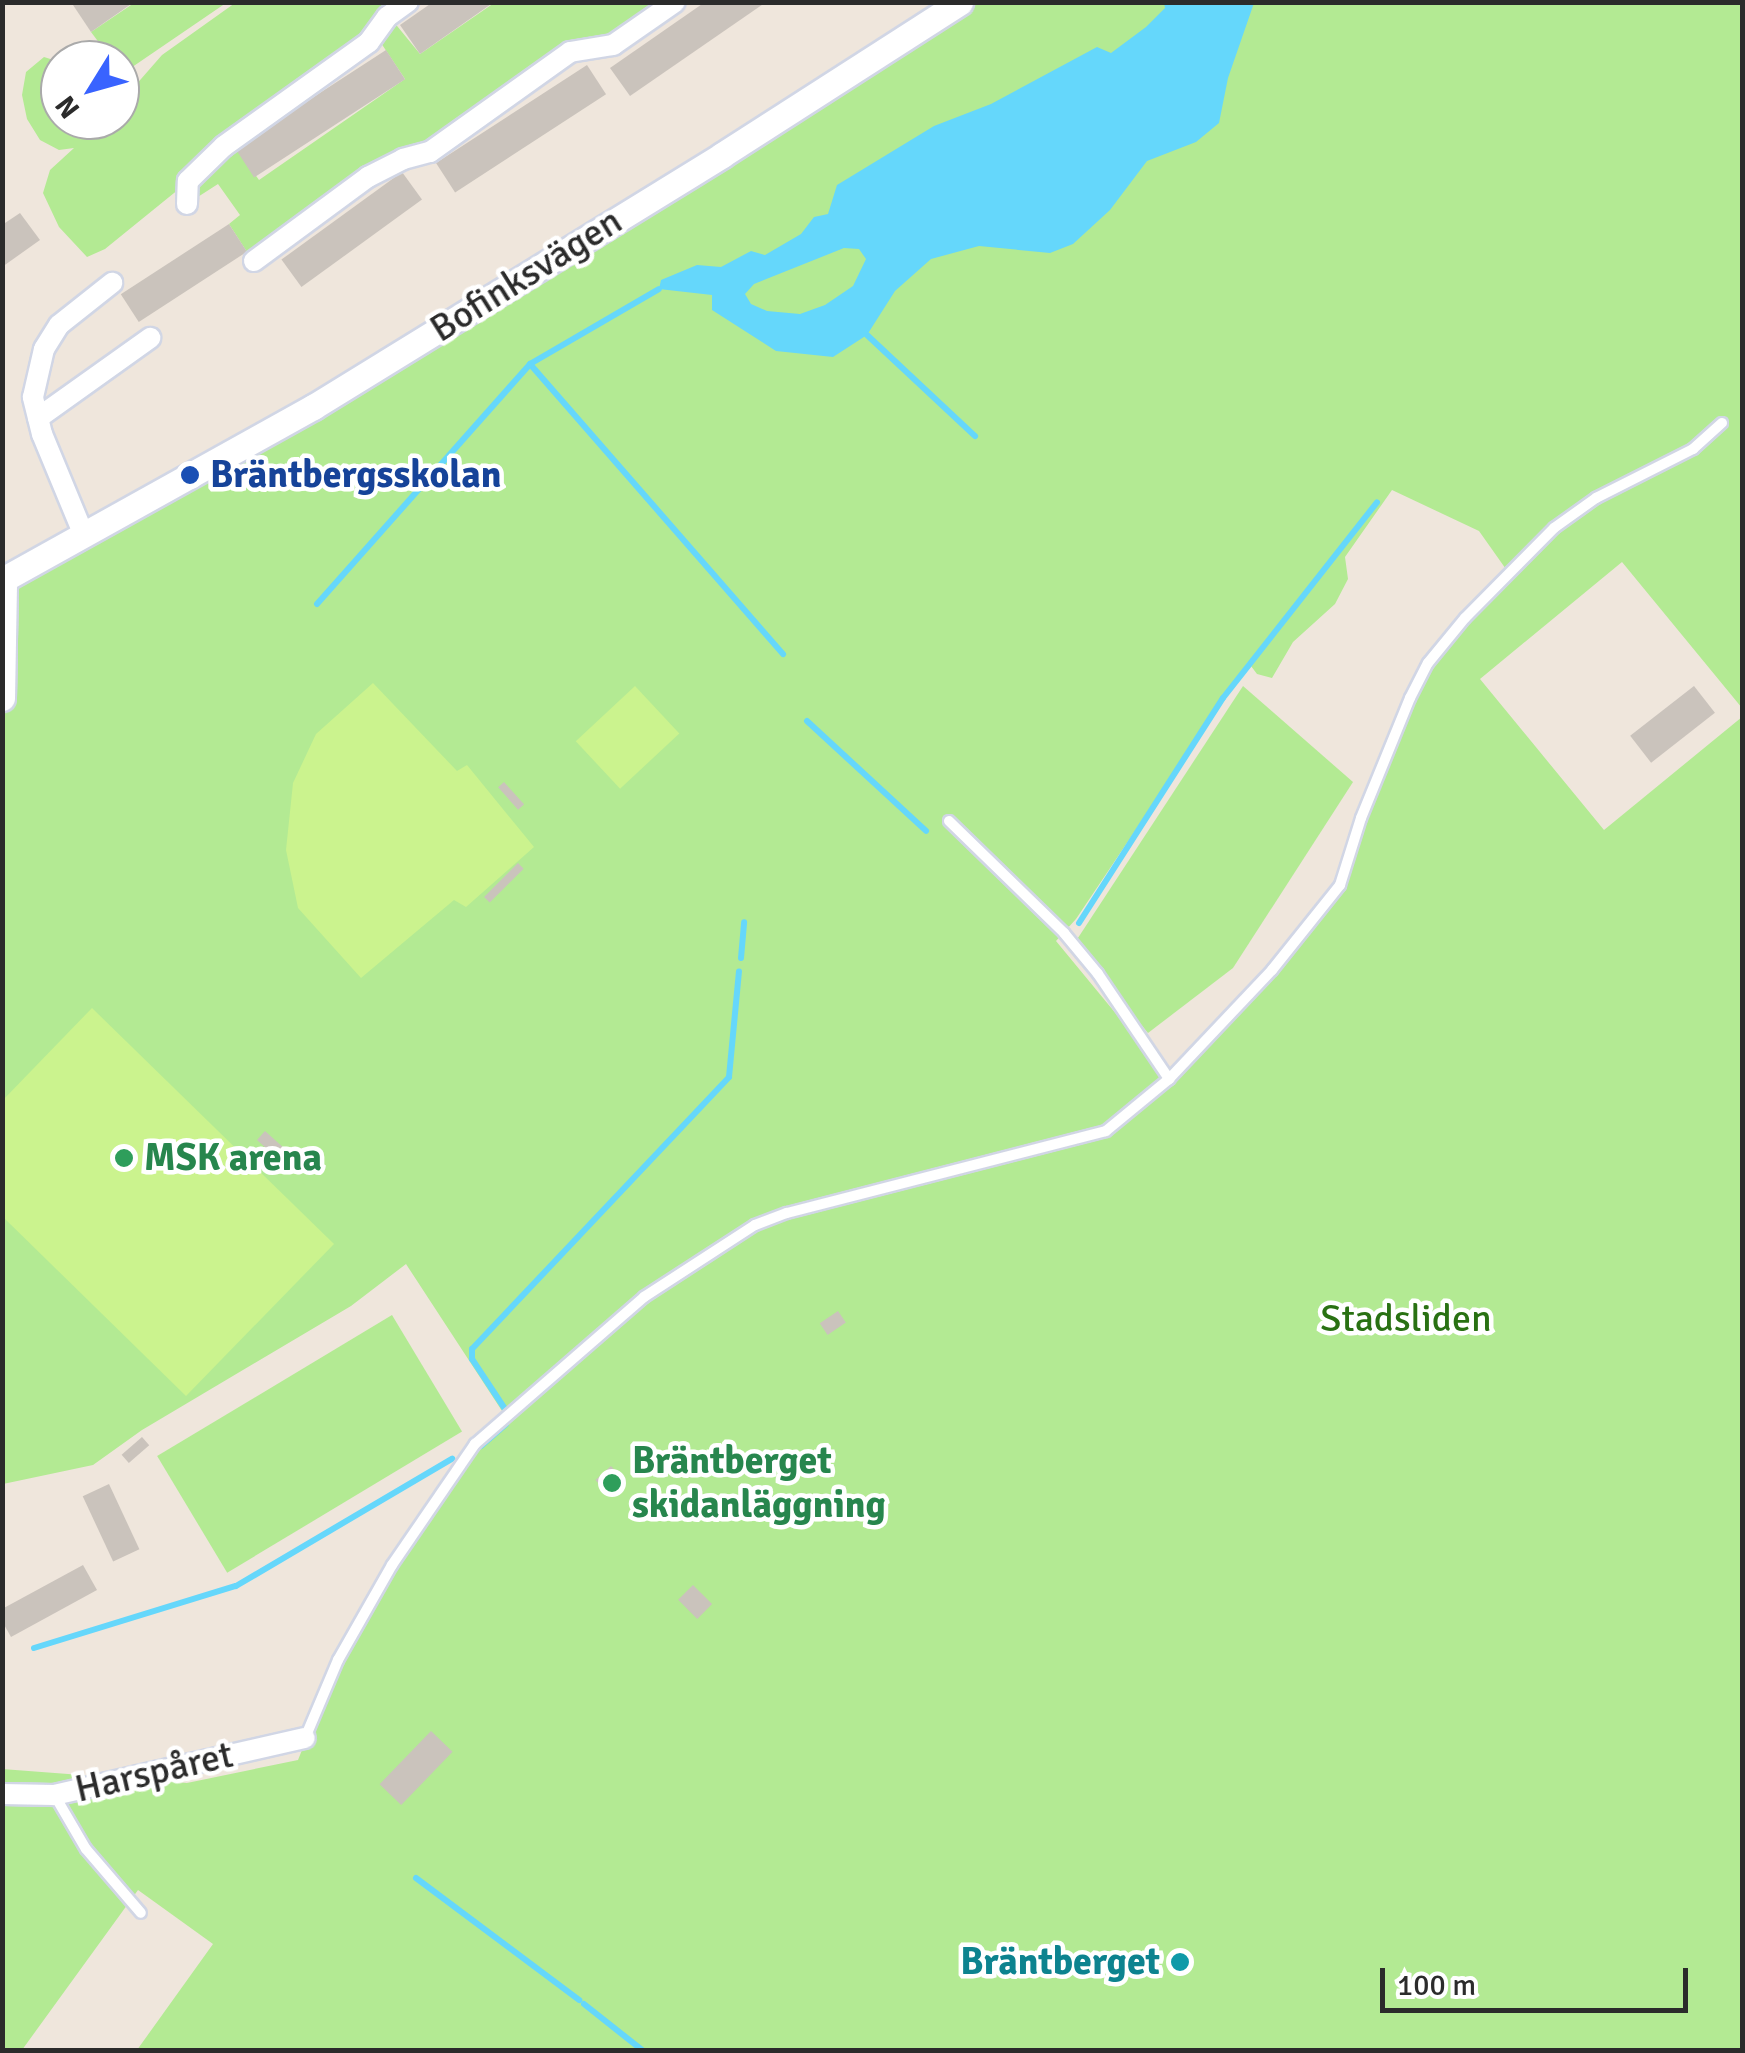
<!DOCTYPE html>
<meta charset="utf-8">
<style>
body{margin:0}
#map{position:relative;width:1745px;height:2053px;overflow:hidden;background:#efe6dc;font-family:Signika,sans-serif}
div>[style]{position:absolute}
[style*='--x']{left:calc(var(--x)*1px);top:calc(var(--y)*1px);width:calc(var(--w)*1px);rotate:calc(var(--a)*1deg)}
.green>*{inset:0;background:#b3ea93;transform-origin:0 0}
.pitch>*{inset:0;background:#cbf38e;transform-origin:0 0}
.water>*{inset:0;background:#65d7fb}
.stream>*{height:6px;margin:-3px;padding:0 3px;transform-origin:3px;border-radius:3px;background:#65d7fb}
.building>*{inset:0;background:#cac3bc;transform-origin:0 0}
.roads{filter:drop-shadow(2px 0 #d1d6e5) drop-shadow(-2px 0 #d1d6e5) drop-shadow(0 2px #d1d6e5) drop-shadow(0 -2px #d1d6e5)}
.service>*{height:10px;margin:-5px;padding:0 5px;transform-origin:5px;border-radius:5px;background:#fff}
.minor>*{height:20px;margin:-10px;padding:0 10px;transform-origin:10px;border-radius:10px;background:#fff}
.tertiary>*{height:25px;margin:-12.5px;padding:0 12.5px;transform-origin:12.5px;border-radius:12.5px;background:#fff}
.dots>*{width:28px;height:28px;translate:-50% -50%;box-sizing:border-box;border:5px solid #fff;border-radius:50%}
span{translate:-50% -50%;white-space:nowrap;text-align:center;line-height:1.15;-webkit-text-stroke:9px #fff;paint-order:stroke}
.street-label{font-size:38px;color:#2b2b2b}
.transit-label{font-size:38px;color:#164399;font-weight:700}
.left{translate:0 -50%;text-align:left}
.leisure-label{font-size:38px;color:#27864d;font-weight:700}
.park-label{font-size:38px;color:#297113}
.culture-label{font-size:38px;color:#0d838f;font-weight:700}
.right{translate:-100% -50%;text-align:right}
.frame{position:absolute;inset:0;border:5px solid #2b2b2b;pointer-events:none}
.north{position:absolute;left:40px;top:40px;width:100px;height:100px;box-sizing:border-box;background:#fff;border:2px solid #aaa;border-radius:50%;rotate:233deg;font-size:28px;font-weight:700;line-height:40px;text-align:center;color:#2b2b2b}
.north::after{content:'';display:block;margin:auto;width:35px;height:45px;background:#3963ff;clip-path:polygon(50% 0,100% 100%,50% 72%,0 100%)}
.scale{position:absolute;left:1380px;top:1968px;width:308px;height:45px;box-sizing:border-box;border:5px solid #2b2b2b;border-top:0;padding-left:12px;font-size:30px;line-height:35px;white-space:nowrap;color:#2b2b2b;-webkit-text-stroke:8px #fff;paint-order:stroke}
</style>
<div id="map">
<div class="green">
<i style="clip-path:polygon(134px 3px,226px 3px,122px 74px,120px 60px,112px 60px,91px 32px)"></i>
<i style="clip-path:polygon(235px 3px,408px 3px,105px 249px,87px 257px,59px 227px,43px 193px,50px 170px,74px 148px,59px 150px,40px 140px,27px 119px,22px 95px,26px 72px,44px 57px,60px 62px,60px 120px,120px 120px,120px 103px,162px 55px)"></i>
<i style="clip-path:polygon(494px 3px,666px 3px,441px 139px,380px 160px,258px 250px,247px 252px,229px 224px,240px 215px,218px 184px,190px 202px,189px 189px,233px 144px,259px 180px,405px 79px,379px 40px,393px 21px,420px 54px)"></i>
<i style="clip-path:polygon(evenodd,960px 3px,1742px 3px,1742px 708px,1622px 562px,1480px 679px,1604px 830px,1742px 717px,1742px 2050px,137px 2050px,213px 1944px,138px 1890px,22px 2050px,3px 2050px,2px 1769px,187px 1783px,298px 1760px,338px 1660px,392px 1565px,475px 1444px,504px 1414px,406px 1264px,351px 1306px,142px 1430px,93px 1465px,3px 1484px,4px 579px,960px 3px,1392px 490px,1479px 531px,1508px 572px,1428px 663px,1361px 818px,1340px 885px,1272px 970px,1169px 1078px,1056px 941px,1076px 919px,1248px 662px,1257px 674px,1272px 678px,1293px 642px,1335px 604px,1348px 579px,1345px 557px,1392px 490px)"></i>
<i style="clip-path:polygon(1243px 686px,1353px 782px,1233px 968px,1148px 1033px,1074px 944px)"></i>
<i style="left:392px;top:1315px;width:136px;height:274px;rotate:59deg"></i>
</div>
<div class="pitch">
<i style="clip-path:polygon(373px 683px,457px 771px,467px 765px,534px 847px,466px 907px,454px 900px,361px 978px,298px 908px,286px 850px,293px 783px,316px 734px)"></i>
<i style="left:635px;top:686px;width:65px;height:81px;rotate:47deg"></i>
<i style="clip-path:polygon(92px 1008px,334px 1244px,186px 1396px,3px 1217px,3px 1100px)"></i>
</div>
<div class="water">
<i style="clip-path:polygon(evenodd,1164px 3px,1254px 3px,1228px 78px,1219px 123px,1196px 142px,1147px 161px,1110px 210px,1073px 244px,1050px 253px,979px 246px,931px 259px,895px 291px,867px 335px,833px 357px,776px 351px,712px 310px,712px 295px,659px 289px,661px 280px,697px 265px,721px 267px,751px 251px,765px 255px,801px 234px,814px 217px,828px 214px,837px 185px,934px 126px,991px 104px,1097px 47px,1111px 53px,1146px 27px,1165px 8px,1164px 3px,844px 248px,859px 249px,866px 259px,853px 286px,825px 305px,800px 314px,767px 311px,751px 304px,745px 294px,754px 284px,844px 248px)"></i>
</div>
<div class="stream">
<i style="--x:867;--y:335;--w:148;--a:43.1"></i>
<i style="--x:530;--y:364;--w:385;--a:48.9"></i>
<i style="--x:317;--y:604;--w:321;--a:-48.4"></i>
<i style="--x:530;--y:364;--w:149;--a:-30.2"></i>
<i style="--x:807;--y:721;--w:162;--a:42.7"></i>
<i style="--x:1079;--y:923;--w:267;--a:-57.4"></i>
<i style="--x:1223;--y:698;--w:249;--a:-51.8"></i>
<i style="--x:741;--y:958;--w:36;--a:-85"></i>
<i style="--x:505;--y:1409;--w:60;--a:-123.4"></i>
<i style="--x:472;--y:1359;--w:10;--a:-90"></i>
<i style="--x:472;--y:1349;--w:374;--a:-46.6"></i>
<i style="--x:729;--y:1077;--w:106;--a:-84.6"></i>
<i style="--x:481;--y:1446;--w:33;--a:-41"></i>
<i style="--x:34;--y:1648;--w:211;--a:-17.1"></i>
<i style="--x:236;--y:1586;--w:251;--a:-30.5"></i>
<i style="--x:416;--y:1878;--w:204;--a:36.8"></i>
<i style="--x:584;--y:2004;--w:74;--a:38.4"></i>
</div>
<div class="building">
<i style="clip-path:polygon(71px 2px,134px 2px,91px 32px)"></i>
<i style="clip-path:polygon(433px 2px,494px 2px,420px 54px,400px 25px)"></i>
<i style="clip-path:polygon(705px 2px,766px 2px,630px 96px,610px 68px)"></i>
<i style="left:386px;top:50px;width:35px;height:180px;rotate:57deg"></i>
<i style="left:587px;top:65px;width:35px;height:180px;rotate:57deg"></i>
<i style="left:402px;top:172px;width:34px;height:149px;rotate:54deg"></i>
<i style="clip-path:polygon(20px 213px,40px 240px,2px 267px,2px 225px)"></i>
<i style="left:229px;top:224px;width:33px;height:129px;rotate:57deg"></i>
<i style="left:1694px;top:686px;width:34px;height:81px;rotate:52deg"></i>
<i style="left:504px;top:782px;width:30px;height:8px;rotate:48deg"></i>
<i style="left:518px;top:863px;width:8px;height:48px;rotate:45deg"></i>
<i style="left:265px;top:1131px;width:27px;height:12px;rotate:42deg"></i>
<i style="left:838px;top:1311px;width:14px;height:22px;rotate:56deg"></i>
<i style="left:142px;top:1437px;width:11px;height:27px;rotate:49deg"></i>
<i style="left:611px;top:1466px;width:15px;height:21px;rotate:48deg"></i>
<i style="left:109px;top:1484px;width:72px;height:29px;rotate:65deg"></i>
<i style="clip-path:polygon(83px 1565px,97px 1590px,11px 1637px,2px 1621px,2px 1609px)"></i>
<i style="left:693px;top:1585px;width:27px;height:21px;rotate:45deg"></i>
<i style="left:431px;top:1731px;width:30px;height:74px;rotate:44deg"></i>
</div>
<div class="roads">
<div class="service">
<i style="--x:949;--y:821;--w:161;--a:44.2"></i>
<i style="--x:1064;--y:933;--w:53;--a:50.3"></i>
<i style="--x:1098;--y:974;--w:127;--a:55.9"></i>
<i style="--x:305;--y:1738;--w:85;--a:-67.1"></i>
<i style="--x:338;--y:1660;--w:109;--a:-60.4"></i>
<i style="--x:392;--y:1565;--w:147;--a:-55.6"></i>
<i style="--x:475;--y:1444;--w:224;--a:-41"></i>
<i style="--x:644;--y:1297;--w:132;--a:-33"></i>
<i style="--x:755;--y:1225;--w:34;--a:-21"></i>
<i style="--x:787;--y:1213;--w:329;--a:-14.4"></i>
<i style="--x:1106;--y:1131;--w:82;--a:-39.5"></i>
<i style="--x:1169;--y:1079;--w:150;--a:-46.6"></i>
<i style="--x:1272;--y:970;--w:109;--a:-51.3"></i>
<i style="--x:1340;--y:885;--w:70;--a:-72.6"></i>
<i style="--x:1361;--y:818;--w:130;--a:-67.8"></i>
<i style="--x:1410;--y:698;--w:39;--a:-63"></i>
<i style="--x:1428;--y:663;--w:58;--a:-50.6"></i>
<i style="--x:1465;--y:618;--w:127;--a:-45.3"></i>
<i style="--x:1554;--y:528;--w:52;--a:-35.5"></i>
<i style="--x:1596;--y:498;--w:109;--a:-26.8"></i>
<i style="--x:1693;--y:449;--w:39;--a:-42"></i>
<i style="--x:55;--y:1796;--w:61;--a:59.7"></i>
<i style="--x:86;--y:1849;--w:84;--a:49.3"></i>
</div>
<div class="minor">
<i style="--x:187;--y:204;--w:23;--a:-88"></i>
<i style="--x:188;--y:181;--w:50;--a:-44.2"></i>
<i style="--x:224;--y:146;--w:178;--a:-35.6"></i>
<i style="--x:369;--y:42;--w:31;--a:-54"></i>
<i style="--x:387;--y:17;--w:26;--a:-36"></i>
<i style="--x:254;--y:261;--w:142;--a:-36.4"></i>
<i style="--x:368;--y:177;--w:39;--a:-27"></i>
<i style="--x:403;--y:159;--w:28;--a:-15"></i>
<i style="--x:430;--y:152;--w:172;--a:-35.5"></i>
<i style="--x:570;--y:52;--w:44;--a:-9.2"></i>
<i style="--x:613;--y:45;--w:75;--a:-34.7"></i>
<i style="--x:38;--y:418;--w:138;--a:-35.5"></i>
<i style="--x:83;--y:533;--w:107;--a:-112.5"></i>
<i style="--x:42;--y:434;--w:38;--a:-104"></i>
<i style="--x:33;--y:397;--w:49;--a:-77.1"></i>
<i style="--x:44;--y:349;--w:28;--a:-58"></i>
<i style="--x:59;--y:325;--w:68;--a:-38.4"></i>
<i style="--x:2;--y:1794;--w:52;--a:1.1"></i>
<i style="--x:54;--y:1795;--w:257;--a:-12.8"></i>
</div>
<div class="tertiary">
<i style="--x:2;--y:698;--w:119;--a:-89"></i>
<i style="--x:4;--y:579;--w:354;--a:-29.1"></i>
<i style="--x:313;--y:407;--w:480;--a:-31.6"></i>
<i style="--x:722;--y:155;--w:283;--a:-32.7"></i>
</div>
</div>
<div class="dots">
<i style="left:190px;top:475px;background:#1a4fb4"></i>
<i style="left:124px;top:1158px;background:#2e9e5b"></i>
<i style="left:612px;top:1483px;background:#2e9e5b"></i>
<i style="left:1180px;top:1962px;background:#0f9aa8"></i>
</div>
<div class="street-label">
<span style="left:526px;top:275px;rotate:-32deg">Bofinksvägen</span>
<span style="left:154px;top:1772px;rotate:-13deg">Harspåret</span>
</div>
<div class="transit-label">
<span class="left" style="left:210px;top:475px">Bräntbergsskolan</span>
</div>
<div class="leisure-label">
<span class="left" style="left:144px;top:1158px">MSK arena</span>
<span class="left" style="left:632px;top:1483px">Bräntberget<br>skidanläggning</span>
</div>
<div class="park-label">
<span style="left:1406px;top:1319px">Stadsliden</span>
</div>
<div class="culture-label">
<span class="right" style="left:1160px;top:1962px">Bräntberget</span>
</div>
<div class="frame"></div>
<div class="north">N</div>
<div class="scale">100 m</div>
</div>
